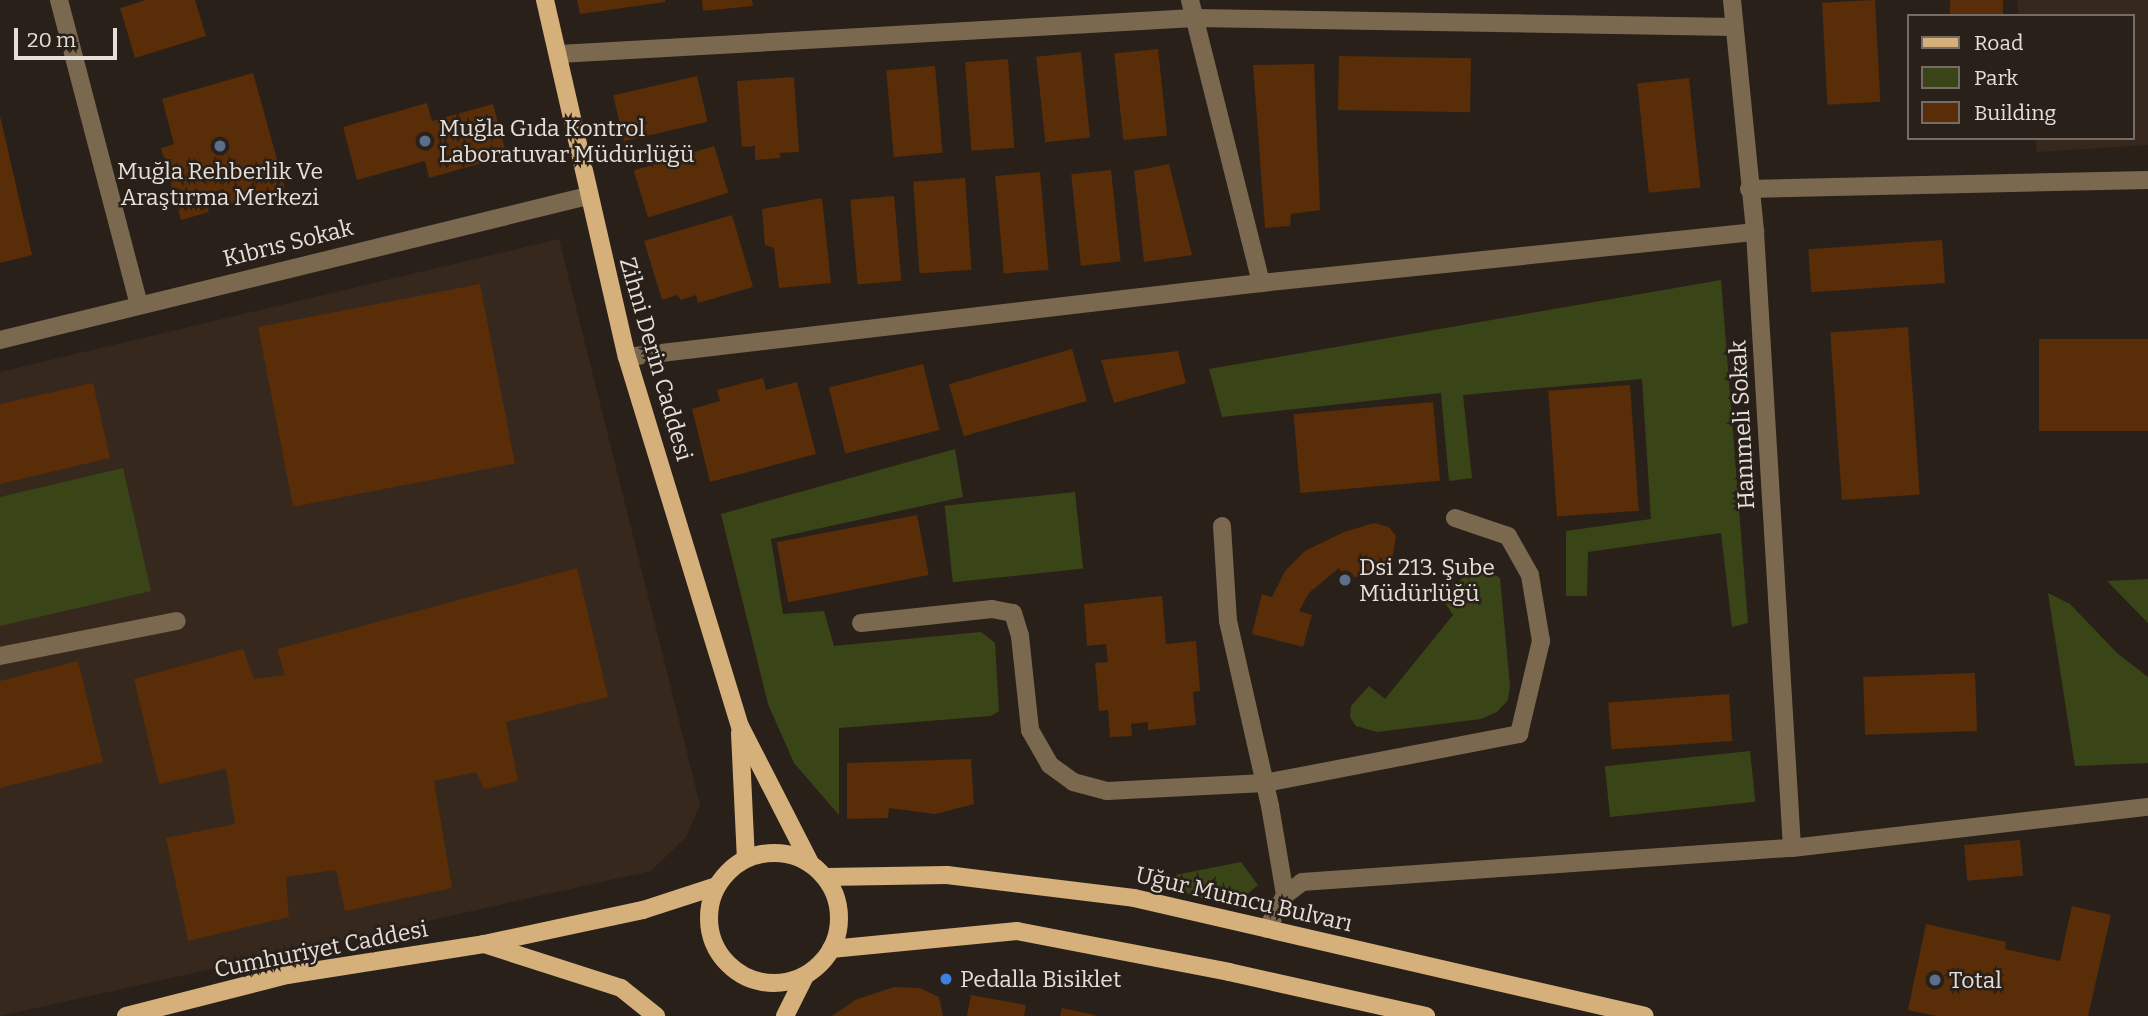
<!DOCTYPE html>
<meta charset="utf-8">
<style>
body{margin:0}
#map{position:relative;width:2148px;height:1016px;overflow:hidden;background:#2a201a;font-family:Bitter,serif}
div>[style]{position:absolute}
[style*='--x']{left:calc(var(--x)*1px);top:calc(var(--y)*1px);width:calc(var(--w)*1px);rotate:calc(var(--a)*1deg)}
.built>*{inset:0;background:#37281d}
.green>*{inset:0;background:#394516;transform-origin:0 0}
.building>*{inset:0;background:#582d07;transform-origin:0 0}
.minor>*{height:18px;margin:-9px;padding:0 9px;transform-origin:9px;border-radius:9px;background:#7b694f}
.major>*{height:18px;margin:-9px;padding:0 9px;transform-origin:9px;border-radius:9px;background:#d6b07a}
.major>.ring{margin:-9px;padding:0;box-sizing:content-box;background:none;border:18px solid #d6b07a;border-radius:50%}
.dots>*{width:19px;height:19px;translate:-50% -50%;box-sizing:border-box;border:4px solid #2a201a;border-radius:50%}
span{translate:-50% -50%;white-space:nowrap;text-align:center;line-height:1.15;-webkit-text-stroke:5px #2a201a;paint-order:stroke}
.poi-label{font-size:23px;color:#e5dfda}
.left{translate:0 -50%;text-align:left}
.street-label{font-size:23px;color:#e5dfda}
.legend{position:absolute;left:1907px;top:14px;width:228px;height:126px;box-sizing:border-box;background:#2a201a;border:2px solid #756c67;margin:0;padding:9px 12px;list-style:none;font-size:21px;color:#e5dfda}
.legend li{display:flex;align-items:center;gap:14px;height:35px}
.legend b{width:35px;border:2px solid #756c67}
.scale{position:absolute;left:14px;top:28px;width:103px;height:32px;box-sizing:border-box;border:4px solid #e5dfda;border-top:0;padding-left:9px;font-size:21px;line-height:24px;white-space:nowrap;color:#e5dfda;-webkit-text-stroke:5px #2a201a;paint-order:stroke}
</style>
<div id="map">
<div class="built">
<i style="clip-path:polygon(2017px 0,2148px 0,2148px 145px,2037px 152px,2035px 138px,2132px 138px,2132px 16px,2019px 16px)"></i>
<i style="clip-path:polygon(559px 239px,700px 805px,686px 837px,651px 871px,0 1016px,0 372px)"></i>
</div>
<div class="green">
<i style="clip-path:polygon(1721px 280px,1748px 623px,1732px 627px,1721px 533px,1588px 552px,1587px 596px,1566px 596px,1566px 531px,1651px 519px,1642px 379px,1463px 395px,1472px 478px,1449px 481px,1441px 393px,1222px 417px,1209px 369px)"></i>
<i style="clip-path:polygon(955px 449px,963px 497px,771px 539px,783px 614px,824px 611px,834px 646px,981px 632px,995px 643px,999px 711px,991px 716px,839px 728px,839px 815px,794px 763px,768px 704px,721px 514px)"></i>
<i style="clip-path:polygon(123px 468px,151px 591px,0 626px,0 497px)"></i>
<i style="left:1075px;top:492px;width:77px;height:131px;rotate:84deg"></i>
<i style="clip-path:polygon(1485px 568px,1500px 578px,1510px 686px,1508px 700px,1497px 712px,1481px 719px,1377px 732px,1356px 726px,1350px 717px,1351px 706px,1369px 686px,1385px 699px,1453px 615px,1442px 598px,1472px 569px)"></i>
<i style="clip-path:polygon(2148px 579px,2148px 623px,2107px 581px)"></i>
<i style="clip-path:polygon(2048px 593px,2070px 604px,2117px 653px,2148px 677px,2148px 763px,2075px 766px)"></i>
<i style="left:1750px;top:751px;width:51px;height:146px;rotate:84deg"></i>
<i style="clip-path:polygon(1241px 862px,1258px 885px,1241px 900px,1203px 899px,1168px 886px,1175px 875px)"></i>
</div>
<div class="building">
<i style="clip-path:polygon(146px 0,195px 0,206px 36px,135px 58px,120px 8px)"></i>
<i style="clip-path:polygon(577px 0,665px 0,665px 2px,580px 14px)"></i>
<i style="clip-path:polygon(702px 0,752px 0,753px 6px,703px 11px)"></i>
<i style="left:1875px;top:0;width:102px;height:53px;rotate:87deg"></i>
<i style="left:2003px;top:0;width:16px;height:53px;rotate:90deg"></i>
<i style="left:1158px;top:49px;width:87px;height:44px;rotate:84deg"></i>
<i style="left:1081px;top:52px;width:86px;height:45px;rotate:84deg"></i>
<i style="left:1339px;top:56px;width:132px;height:54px;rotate:1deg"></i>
<i style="left:1008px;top:59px;width:89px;height:43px;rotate:86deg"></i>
<i style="clip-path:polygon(1314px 64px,1320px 210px,1291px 214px,1290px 226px,1265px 228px,1253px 65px)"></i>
<i style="left:935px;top:66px;width:87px;height:49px;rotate:85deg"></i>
<i style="clip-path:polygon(253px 73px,285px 188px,228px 205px,224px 189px,204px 195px,209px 212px,181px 220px,161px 148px,174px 144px,162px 99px)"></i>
<i style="left:697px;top:76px;width:47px;height:86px;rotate:77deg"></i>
<i style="clip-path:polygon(794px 77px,799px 152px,779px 153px,781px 158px,755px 160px,755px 146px,742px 147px,737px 81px)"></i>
<i style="left:1689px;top:78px;width:110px;height:52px;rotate:84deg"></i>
<i style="clip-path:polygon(427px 103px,432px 121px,493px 104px,507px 156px,429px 178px,425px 161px,357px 180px,343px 127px)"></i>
<i style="clip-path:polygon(0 116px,32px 255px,0 263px)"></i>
<i style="left:714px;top:146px;width:49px;height:84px;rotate:73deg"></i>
<i style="clip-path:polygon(1169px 164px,1192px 255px,1144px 262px,1134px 171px)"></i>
<i style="left:1111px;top:170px;width:92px;height:40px;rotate:84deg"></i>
<i style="left:1040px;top:172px;width:98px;height:45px;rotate:85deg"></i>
<i style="left:965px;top:178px;width:92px;height:52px;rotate:86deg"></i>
<i style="left:894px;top:196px;width:85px;height:44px;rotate:85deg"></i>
<i style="clip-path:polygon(822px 198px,831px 283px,779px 288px,774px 248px,765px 245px,762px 209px)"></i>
<i style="clip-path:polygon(732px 215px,753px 287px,698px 303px,696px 295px,681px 300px,677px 295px,662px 300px,644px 241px)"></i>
<i style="left:1942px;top:240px;width:43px;height:134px;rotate:86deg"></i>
<i style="left:480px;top:284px;width:183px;height:226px;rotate:79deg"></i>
<i style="left:1908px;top:327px;width:168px;height:78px;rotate:86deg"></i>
<i style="left:2148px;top:339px;width:92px;height:109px;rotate:90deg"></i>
<i style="left:1072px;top:349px;width:54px;height:128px;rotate:74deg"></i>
<i style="clip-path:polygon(1178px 351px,1186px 383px,1114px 403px,1101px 360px)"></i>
<i style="left:923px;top:364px;width:68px;height:97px;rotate:76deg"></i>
<i style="clip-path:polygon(763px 378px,766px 390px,797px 382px,816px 454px,710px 482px,692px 409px,720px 401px,717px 390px)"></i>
<i style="clip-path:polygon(93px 383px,110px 458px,0 484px,0 404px)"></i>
<i style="left:1630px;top:385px;width:126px;height:82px;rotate:86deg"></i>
<i style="left:1433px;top:402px;width:79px;height:140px;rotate:85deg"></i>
<i style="left:917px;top:515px;width:61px;height:143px;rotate:79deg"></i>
<i style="clip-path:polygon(1374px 523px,1389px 527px,1396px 536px,1392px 560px,1377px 571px,1344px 580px,1339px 568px,1309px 593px,1299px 611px,1312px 615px,1303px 647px,1252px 634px,1262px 594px,1272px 597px,1285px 571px,1305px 551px,1344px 532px)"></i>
<i style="clip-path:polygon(577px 568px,608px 697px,506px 722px,518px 781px,484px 789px,476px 772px,434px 781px,452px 888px,345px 911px,336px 870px,286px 877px,289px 917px,188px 941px,166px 838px,235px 824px,226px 769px,159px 784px,134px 679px,243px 649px,254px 679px,285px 675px,277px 649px)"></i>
<i style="clip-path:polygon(1162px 596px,1166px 644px,1196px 641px,1200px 691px,1193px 692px,1196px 725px,1148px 730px,1148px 722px,1131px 724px,1132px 736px,1110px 737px,1108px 710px,1099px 711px,1095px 663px,1108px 662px,1106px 644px,1087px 646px,1084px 604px)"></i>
<i style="clip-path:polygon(78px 661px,103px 762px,0 788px,0 681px)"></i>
<i style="left:1975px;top:673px;width:58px;height:112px;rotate:88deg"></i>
<i style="left:1729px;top:694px;width:47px;height:121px;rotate:86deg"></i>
<i style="clip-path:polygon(971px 759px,974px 804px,935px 814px,889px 808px,888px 818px,847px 819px,847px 763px)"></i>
<i style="left:2020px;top:840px;width:36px;height:56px;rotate:85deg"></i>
<i style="clip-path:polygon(2072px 906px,2111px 915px,2088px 1016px,1936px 1016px,1908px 1010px,1926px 924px,2006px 942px,2005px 949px,2060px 961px)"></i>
<i style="clip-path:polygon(894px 987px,920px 988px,939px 997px,943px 1016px,832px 1016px,855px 1000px)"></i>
<i style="clip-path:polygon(971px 995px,1026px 1005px,1024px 1016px,967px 1016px)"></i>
<i style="clip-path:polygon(1062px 1008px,1095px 1015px,1095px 1016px,1060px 1016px)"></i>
</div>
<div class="minor">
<i style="--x:59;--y:0;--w:314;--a:75.3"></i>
<i style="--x:1190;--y:0;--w:292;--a:75.9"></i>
<i style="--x:1732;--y:0;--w:233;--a:84.3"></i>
<i style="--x:1755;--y:232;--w:617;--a:86.56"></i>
<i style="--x:559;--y:54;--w:636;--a:-3.24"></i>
<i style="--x:1194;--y:18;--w:540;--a:0.95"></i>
<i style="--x:1749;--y:189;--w:399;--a:-1.3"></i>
<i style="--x:0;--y:340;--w:605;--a:-13.76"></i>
<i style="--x:627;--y:357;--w:638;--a:-6.66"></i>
<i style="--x:1261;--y:283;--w:497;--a:-5.9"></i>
<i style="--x:1222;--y:526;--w:95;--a:86.4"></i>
<i style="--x:1228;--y:621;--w:190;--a:77.2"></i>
<i style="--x:1270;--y:806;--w:90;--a:80.4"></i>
<i style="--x:861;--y:623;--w:132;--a:-6.1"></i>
<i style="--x:992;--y:609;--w:21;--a:11"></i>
<i style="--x:1013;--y:613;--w:24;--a:73"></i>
<i style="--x:1020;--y:636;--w:95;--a:83.9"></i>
<i style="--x:1030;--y:730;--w:40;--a:60.3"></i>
<i style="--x:1050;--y:765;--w:29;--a:36"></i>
<i style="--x:1073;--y:782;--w:35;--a:15"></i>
<i style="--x:1107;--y:791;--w:158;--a:-2.9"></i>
<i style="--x:1265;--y:783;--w:259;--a:-10.9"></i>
<i style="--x:1519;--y:734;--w:96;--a:-76.7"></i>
<i style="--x:1541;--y:641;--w:67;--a:-99.5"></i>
<i style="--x:1530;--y:575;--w:45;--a:-119.4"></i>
<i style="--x:1508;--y:536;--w:56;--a:-161.2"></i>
<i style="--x:0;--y:656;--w:180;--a:-11.2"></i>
<i style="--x:1267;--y:929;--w:38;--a:-62"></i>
<i style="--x:1285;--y:895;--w:21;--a:-37"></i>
<i style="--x:1302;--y:882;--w:491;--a:-4"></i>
<i style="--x:1792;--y:848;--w:358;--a:-6.6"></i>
</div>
<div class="major">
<i style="--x:545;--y:0;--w:366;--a:77.1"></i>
<i style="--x:627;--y:357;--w:386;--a:73"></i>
<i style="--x:740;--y:726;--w:154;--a:62.9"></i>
<i style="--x:740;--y:733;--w:125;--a:87.3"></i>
<i class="ring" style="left:709px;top:853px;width:112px;height:112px"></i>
<i style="--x:826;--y:877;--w:121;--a:-0.9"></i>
<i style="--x:947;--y:875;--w:188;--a:7"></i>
<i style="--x:1134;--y:898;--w:524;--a:13"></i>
<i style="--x:484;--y:944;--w:144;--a:17.8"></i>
<i style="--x:621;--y:988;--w:45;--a:38.7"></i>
<i style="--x:831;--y:949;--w:187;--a:-5.5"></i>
<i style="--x:1017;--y:931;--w:216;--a:10.9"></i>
<i style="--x:1229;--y:972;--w:202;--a:12.6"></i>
<i style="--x:126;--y:1016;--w:166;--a:-14.3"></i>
<i style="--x:287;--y:975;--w:199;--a:-8.9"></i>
<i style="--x:484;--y:944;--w:163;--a:-12.1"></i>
<i style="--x:643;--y:910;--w:78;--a:-18"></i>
<i style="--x:785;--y:1016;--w:45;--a:-63.4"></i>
</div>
<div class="dots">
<i style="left:425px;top:141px;background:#5c6f8a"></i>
<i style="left:220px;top:146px;background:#5c6f8a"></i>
<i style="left:1345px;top:580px;background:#5c6f8a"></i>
<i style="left:946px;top:979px;background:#3f7fe0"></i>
<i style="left:1935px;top:980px;background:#5c6f8a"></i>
</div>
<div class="poi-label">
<span class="left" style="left:439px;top:141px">Muğla Gıda Kontrol<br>Laboratuvar Müdürlüğü</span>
<span style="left:220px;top:184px">Muğla Rehberlik Ve<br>Araştırma Merkezi</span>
<span class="left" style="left:1359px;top:580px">Dsi 213. Şube<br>Müdürlüğü</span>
<span class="left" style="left:960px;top:979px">Pedalla Bisiklet</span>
<span class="left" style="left:1949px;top:980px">Total</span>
</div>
<div class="street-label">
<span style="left:288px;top:243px;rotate:-14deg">Kıbrıs Sokak</span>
<span style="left:656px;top:359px;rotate:74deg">Zihni Derin Caddesi</span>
<span style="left:1742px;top:425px;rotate:-93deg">Hanımeli Sokak</span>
<span style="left:1244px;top:899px;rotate:13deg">Uğur Mumcu Bulvarı</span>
<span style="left:321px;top:949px;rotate:-11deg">Cumhuriyet Caddesi</span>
</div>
<ul class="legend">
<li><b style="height:9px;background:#d6b07a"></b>Road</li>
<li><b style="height:19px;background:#394516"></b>Park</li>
<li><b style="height:19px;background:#582d07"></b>Building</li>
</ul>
<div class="scale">20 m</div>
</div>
